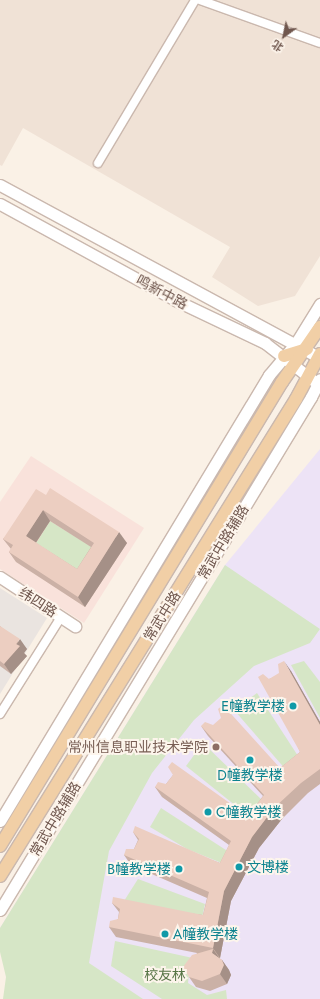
<!DOCTYPE html>
<meta charset="utf-8">
<style>
body{margin:0}
#map{position:relative;width:320px;height:999px;overflow:hidden;background:#faf1e6;font-family:Jost,"Noto Sans SC",sans-serif}
div>[style]{position:absolute}
[style*='--x']{left:calc(var(--x)*1px);top:calc(var(--y)*1px);width:calc(var(--w)*1px);rotate:calc(var(--a)*1deg)}
.residential>*{inset:0;background:#f0e2d6}
.commercial>*{inset:0;background:#f9e2db}
.industrial>*{inset:0;background:#eae4e0}
.education>*{inset:0;background:#ede3f6}
.green>*{inset:0;background:#d6e6c6;transform-origin:0 0}
.roads{filter:drop-shadow(1px 0 #cab8ae) drop-shadow(-1px 0 #cab8ae) drop-shadow(0 1px #cab8ae) drop-shadow(0 -1px #cab8ae)}
.street>*{height:8px;margin:-4px;padding:0 4px;transform-origin:4px;border-radius:4px;background:#fff}
.secondary>*{height:11px;margin:-5.5px;padding:0 5.5px;transform-origin:5.5px;border-radius:5.5px;background:#fff}
.primary>*{height:12px;margin:-6px;padding:0 6px;transform-origin:6px;border-radius:6px;background:#f1cfa6}
.wall>*{inset:0;background:#cbb1a6}
.shaded-wall>*{inset:0;background:#a59087}
.building>*{inset:0;background:#eccec1}
.dots>*{width:11px;height:11px;translate:-50% -50%;box-sizing:border-box;border:2px solid #fdf5ec;border-radius:50%}
span{translate:-50% -50%;white-space:nowrap;text-align:center;line-height:1.15;-webkit-text-stroke:4px #fdf5ec;paint-order:stroke}
.street-label{font-size:14px;color:#70574e}
.culture-label{font-size:14px;color:#0d838f}
.right{translate:-100% -50%;text-align:right}
.left{translate:0 -50%;text-align:left}
.education-label{font-size:14px;color:#785e54}
.park-label{font-size:14px;color:#587547}
.north{position:absolute;left:264px;top:16px;width:40px;height:40px;-webkit-text-stroke:3px #fdf5ec;paint-order:stroke;rotate:213deg;font-size:11px;font-weight:700;line-height:16px;text-align:center;color:#70574e}
.north::after{content:'';display:block;margin:auto;width:14px;height:18px;background:#70574e;clip-path:polygon(50% 0,100% 100%,50% 72%,0 100%)}
</style>
<div id="map">
<div class="residential">
<i style="clip-path:polygon(0 0,320px 0,320px 256px,295px 296px,258px 306px,212px 277px,230px 247px,23px 128px,2px 166px,0 165px)"></i>
</div>
<div class="commercial">
<i style="clip-path:polygon(31px 456px,144px 528px,84px 623px,0 569px,0 502px)"></i>
</div>
<div class="industrial">
<i style="clip-path:polygon(0 588px,47px 618px,0 694px)"></i>
</div>
<div class="education">
<i style="clip-path:polygon(320px 449px,320px 999px,103px 999px,0 928px,225px 565px)"></i>
</div>
<div class="green">
<i style="left:50px;top:521px;width:60px;height:31px;rotate:32deg"></i>
<i style="clip-path:polygon(225px 565px,320px 629px,310px 643px,254px 666px,194px 720px,152px 773px,109px 851px,89px 963px,143px 999px,3px 999px,6px 977px,0 952px,0 928px)"></i>
<i style="clip-path:polygon(304px 661px,320px 682px,320px 718px,291px 665px)"></i>
<i style="clip-path:polygon(257px 693px,300px 759px,287px 771px,234px 710px)"></i>
<i style="clip-path:polygon(203px 743px,265px 803px,251px 818px,186px 766px)"></i>
<i style="clip-path:polygon(161px 808px,229px 852px,224px 864px,187px 849px,150px 827px)"></i>
<i style="clip-path:polygon(138px 879px,205px 904px,202px 918px,124px 901px)"></i>
<i style="clip-path:polygon(115px 941px,202px 960px,189px 974px,188px 983px,207px 995px,226px 990px,227px 999px,162px 999px,111px 966px)"></i>
</div>
<div class="roads">
<div class="street">
<i style="--x:200;--y:0;--w:127;--a:19.7"></i>
<i style="--x:98;--y:163;--w:190;--a:-59.2"></i>
<i style="--x:0;--y:714;--w:115;--a:-57.8"></i>
</div>
<div class="secondary">
<i style="--x:0;--y:185;--w:364;--a:28.4"></i>
<i style="--x:0;--y:204;--w:200;--a:28.7"></i>
<i style="--x:175;--y:300;--w:100;--a:25.5"></i>
<i style="--x:265;--y:343;--w:62;--a:37.8"></i>
<i style="--x:0;--y:577;--w:90;--a:33.2"></i>
<i style="--x:0;--y:821;--w:521;--a:-58.9"></i>
<i style="--x:269;--y:375;--w:42;--a:-49.8"></i>
<i style="--x:296;--y:343;--w:46;--a:-58.4"></i>
<i style="--x:0;--y:910;--w:600;--a:-58.77"></i>
<i style="--x:311;--y:397;--w:20;--a:-63"></i>
</div>
<div class="primary">
<i style="--x:284;--y:356;--w:24;--a:-17"></i>
<i style="--x:0;--y:846;--w:543;--a:-58.71"></i>
<i style="--x:282;--y:382;--w:67;--a:-55.4"></i>
<i style="--x:0;--y:876;--w:561;--a:-58.18"></i>
<i style="--x:296;--y:399;--w:51;--a:-61.9"></i>
</div>
</div>
<div class="wall">
<i style="clip-path:polygon(evenodd,46px 495px,127px 543px,85px 607px,16px 562px,9px 552px,11px 549px,3px 539px,46px 495px,50px 521px,91px 547px,77px 569px,36px 543px,50px 521px)"></i>
<i style="clip-path:polygon(0 626px,27px 649px,24px 653px,27px 656px,11px 674px,0 666px)"></i>
<i style="clip-path:polygon(291px 671px,320px 722px,320px 784px,308px 793px,282px 819px,259px 848px,231px 901px,220px 958px,219px 958px,222px 960px,229px 970px,231px 975px,227px 984px,210px 991px,196px 987px,189px 977px,197px 953px,116px 937px,109px 927px,118px 919px,119px 912px,112px 903px,203px 915px,207px 898px,131px 865px,124px 855px,134px 849px,138px 840px,133px 832px,220px 863px,229px 845px,162px 797px,155px 787px,166px 784px,173px 775px,248px 816px,263px 796px,208px 736px,201px 726px,280px 768px,300px 752px,269px 679px)"></i>
</div>
<div class="shaded-wall">
<i style="clip-path:polygon(43px 510px,50px 521px,33px 547px,26px 536px)"></i>
<i style="clip-path:polygon(119px 532px,127px 543px,85px 607px,78px 597px)"></i>
<i style="clip-path:polygon(20px 639px,27px 649px,24px 653px,27px 656px,11px 674px,4px 664px)"></i>
<i style="clip-path:polygon(284px 661px,291px 671px,320px 722px,320px 725px)"></i>
<i style="clip-path:polygon(274px 808px,282px 819px,259px 848px,231px 901px,220px 958px,213px 948px,224px 891px,252px 837px)"></i>
<i style="clip-path:polygon(213px 949px,220px 959px,212px 953px)"></i>
<i style="clip-path:polygon(222px 960px,229px 970px,231px 975px,227px 984px,220px 974px)"></i>
</div>
<div class="building">
<i style="clip-path:polygon(evenodd,50px 488px,119px 532px,78px 597px,9px 552px,13px 545px,3px 539px,36px 489px,46px 495px,50px 488px,43px 510px,94px 543px,77px 569px,26px 536px,43px 510px)"></i>
<i style="clip-path:polygon(0 626px,20px 639px,16px 644px,20px 646px,4px 664px,0 661px)"></i>
<i style="clip-path:polygon(284px 661px,320px 725px,320px 769px,301px 783px,274px 808px,252px 837px,224px 891px,213px 948px,109px 927px,110px 921px,118px 919px,120px 909px,112px 903px,113px 897px,203px 915px,209px 892px,124px 855px,126px 849px,134px 849px,139px 839px,133px 832px,135px 826px,220px 863px,231px 841px,155px 787px,158px 782px,166px 784px,173px 775px,168px 767px,172px 762px,248px 816px,264px 795px,201px 726px,205px 722px,213px 725px,221px 718px,218px 709px,223px 705px,280px 768px,300px 752px,258px 677px,263px 674px,269px 679px,279px 673px,278px 664px)"></i>
<i style="clip-path:polygon(213px 949px,212px 953px,222px 960px,224px 965px,220px 974px,202px 981px,189px 977px,183px 967px,192px 955px)"></i>
</div>
<div class="dots">
<i style="left:293px;top:706px;background:#0f9aa8"></i>
<i style="left:216px;top:747px;background:#8d6e63"></i>
<i style="left:250px;top:760px;background:#0f9aa8"></i>
<i style="left:208px;top:812px;background:#0f9aa8"></i>
<i style="left:239px;top:867px;background:#0f9aa8"></i>
<i style="left:179px;top:869px;background:#0f9aa8"></i>
<i style="left:165px;top:934px;background:#0f9aa8"></i>
</div>
<div class="street-label">
<span style="left:162px;top:292px;rotate:28deg">鸣新中路</span>
<span style="left:223px;top:542px;rotate:-59deg">常武中路辅路</span>
<span style="left:38px;top:602px;rotate:33deg">纬四路</span>
<span style="left:162px;top:616px;rotate:-58deg">常武中路</span>
<span style="left:55px;top:819px;rotate:-59deg">常武中路辅路</span>
</div>
<div class="culture-label">
<span class="right" style="left:285px;top:706px">E幢教学楼</span>
<span style="left:250px;top:775px">D幢教学楼</span>
<span class="left" style="left:216px;top:812px">C幢教学楼</span>
<span class="left" style="left:247px;top:867px">文博楼</span>
<span class="right" style="left:171px;top:869px">B幢教学楼</span>
<span class="left" style="left:173px;top:934px">A幢教学楼</span>
</div>
<div class="education-label">
<span class="right" style="left:208px;top:747px">常州信息职业技术学院</span>
</div>
<div class="park-label">
<span style="left:165px;top:975px">校友林</span>
</div>
<div class="north">北</div>
</div>
